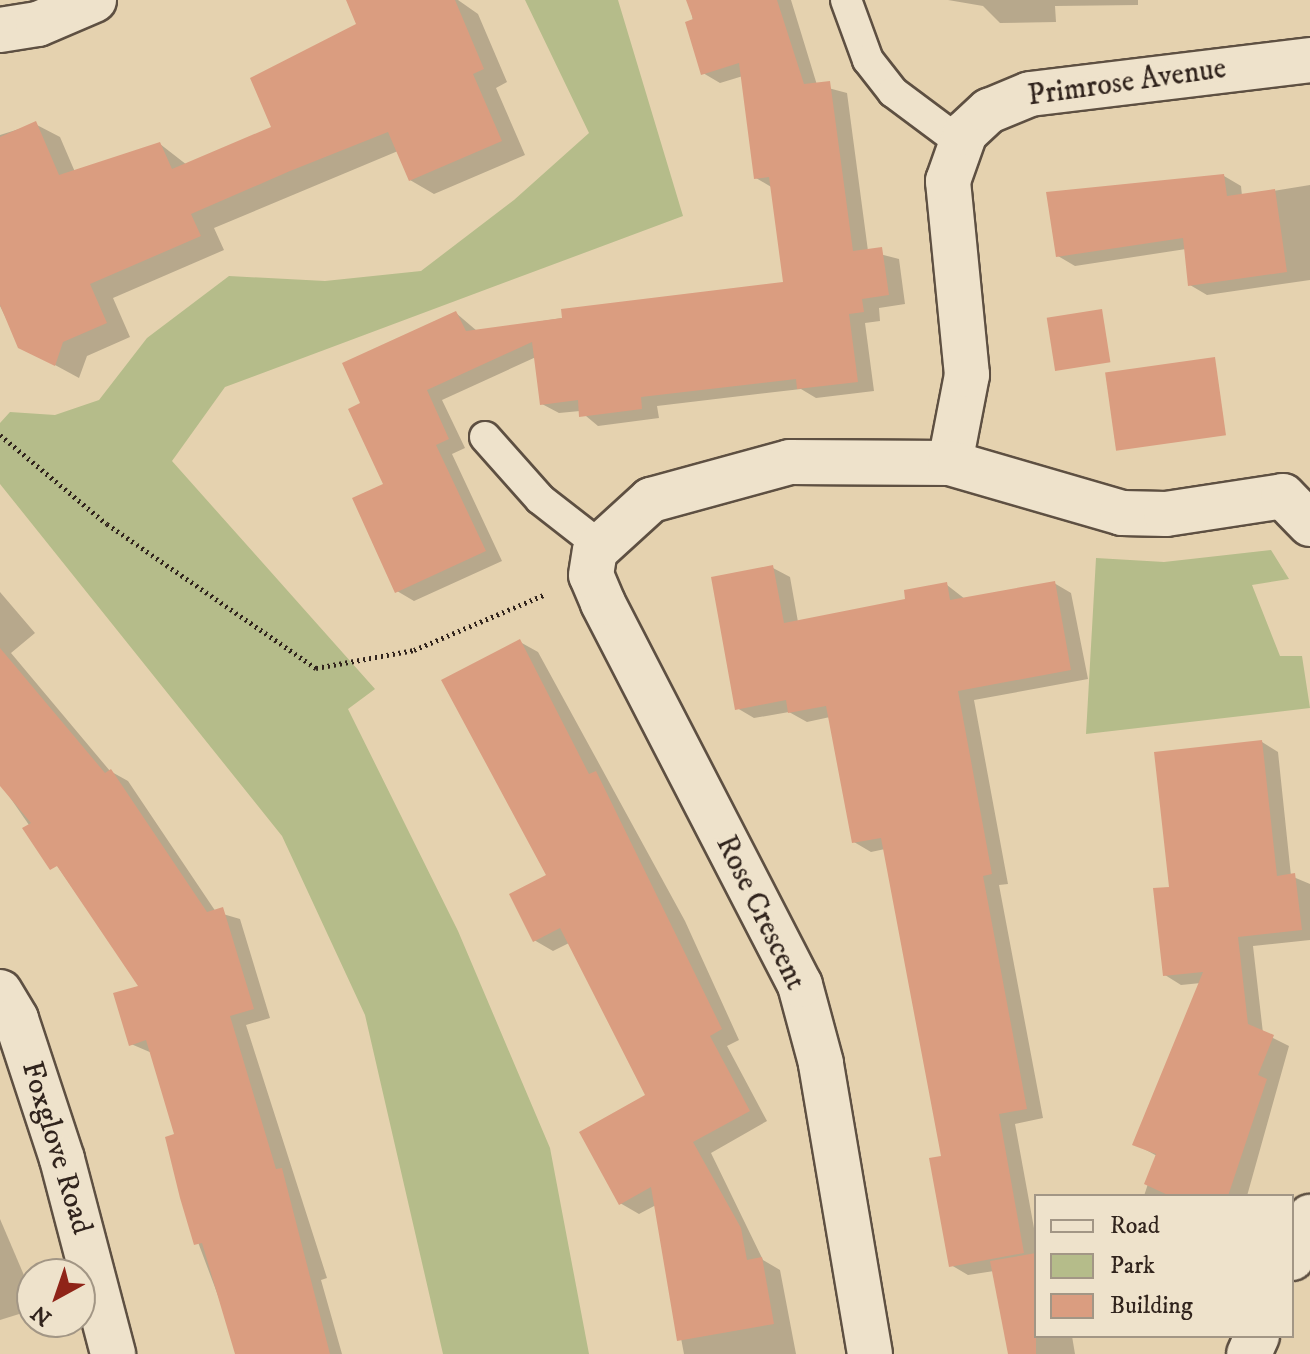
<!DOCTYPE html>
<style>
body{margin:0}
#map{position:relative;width:1310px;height:1354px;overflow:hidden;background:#e5d2af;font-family:"IM FELL DW Pica",serif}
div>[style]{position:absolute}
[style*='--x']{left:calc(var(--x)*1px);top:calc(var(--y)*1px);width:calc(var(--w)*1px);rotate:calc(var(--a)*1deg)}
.green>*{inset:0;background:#b5bc8a}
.shadow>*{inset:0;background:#0003}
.building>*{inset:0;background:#da9d80;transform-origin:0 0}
.path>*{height:5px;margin-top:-2.5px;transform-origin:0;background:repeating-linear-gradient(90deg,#31241d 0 2px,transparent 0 6px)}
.roads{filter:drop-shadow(2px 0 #5e5042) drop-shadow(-2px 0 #5e5042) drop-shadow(0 2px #5e5042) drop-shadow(0 -2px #5e5042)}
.lane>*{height:30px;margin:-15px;padding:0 15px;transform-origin:15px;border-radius:15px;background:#eee2cb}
.street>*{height:44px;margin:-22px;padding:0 22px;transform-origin:22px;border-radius:22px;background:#eee2cb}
span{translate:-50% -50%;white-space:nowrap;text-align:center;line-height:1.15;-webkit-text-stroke:7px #eee2cb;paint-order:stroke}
.street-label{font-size:30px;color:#31241d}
.legend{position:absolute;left:1034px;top:1194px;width:260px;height:144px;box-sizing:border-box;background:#eee2cb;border:2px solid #a29685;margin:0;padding:10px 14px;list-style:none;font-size:24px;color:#31241d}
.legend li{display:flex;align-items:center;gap:16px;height:40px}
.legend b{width:40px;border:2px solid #a29685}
.north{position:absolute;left:16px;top:1258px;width:80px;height:80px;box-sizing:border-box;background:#eee2cb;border:2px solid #a29685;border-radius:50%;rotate:220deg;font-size:22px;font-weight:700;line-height:32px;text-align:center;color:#31241d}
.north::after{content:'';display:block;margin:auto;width:28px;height:36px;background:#8f2418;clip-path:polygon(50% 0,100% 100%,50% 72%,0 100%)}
</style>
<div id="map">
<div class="green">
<i style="clip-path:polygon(525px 0,618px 0,683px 216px,225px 387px,172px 461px,375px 689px,348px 709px,458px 931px,550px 1148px,589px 1354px,443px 1354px,365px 1015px,282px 836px,0 484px,0 423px,10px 412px,55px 415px,99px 400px,147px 338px,229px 276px,325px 281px,421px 271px,514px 200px,589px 133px)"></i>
<i style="clip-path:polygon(1271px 550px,1289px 579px,1252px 585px,1280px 656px,1302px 656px,1310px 708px,1086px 734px,1096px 558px,1164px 562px)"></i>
</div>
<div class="shadow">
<i style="clip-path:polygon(348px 0,458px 0,478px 14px,507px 82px,496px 88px,525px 155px,434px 194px,410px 180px,398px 151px,214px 228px,224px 250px,113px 298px,130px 337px,87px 356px,79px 378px,20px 346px,0 306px,0 135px,35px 124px,60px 137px,75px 172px,160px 144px,187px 165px,274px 128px,359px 25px)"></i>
<i style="clip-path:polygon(689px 0,791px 0,817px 85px,847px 93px,868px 251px,899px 259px,905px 304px,879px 308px,880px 321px,865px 323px,874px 391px,816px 398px,801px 389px,657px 406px,659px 418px,598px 426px,580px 411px,559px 413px,542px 404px,536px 357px,442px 400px,465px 448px,452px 454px,502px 561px,414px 601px,397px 591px,386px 485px,363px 404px,456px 313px,477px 331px,785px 284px,773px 188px,756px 178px,743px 76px,720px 83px,703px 73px)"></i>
<i style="clip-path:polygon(948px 0,1138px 0,1138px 5px,1055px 6px,1056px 22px,1000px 23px,983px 6px)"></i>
<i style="clip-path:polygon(1224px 176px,1241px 186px,1242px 196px,1310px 185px,1310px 280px,1207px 295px,1190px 285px,1186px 249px,1075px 266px,1058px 256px)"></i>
<i style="clip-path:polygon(773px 568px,790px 577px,798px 622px,908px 601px,947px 585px,965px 599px,1054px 583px,1071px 593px,1088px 679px,974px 700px,1008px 884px,999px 885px,1043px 1118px,1015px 1124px,1036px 1239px,1036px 1336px,1072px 1336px,1075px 1354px,1010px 1354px,994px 1271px,968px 1275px,951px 1265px,944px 1158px,885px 849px,871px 852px,854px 842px,830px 717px,807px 722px,789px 712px,754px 718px,737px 708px)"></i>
<i style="clip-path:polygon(0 592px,35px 633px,11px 653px,110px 771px,128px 781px,216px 912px,240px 919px,270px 1018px,246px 1025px,327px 1278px,321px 1280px,342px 1354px,240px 1354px,181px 1197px,177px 1136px,152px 1053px,131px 1044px,141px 987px,0 783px)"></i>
<i style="clip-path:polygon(520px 642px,538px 652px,685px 921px,739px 1040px,727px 1046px,767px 1121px,711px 1153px,763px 1260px,780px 1270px,796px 1354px,684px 1354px,656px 1205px,639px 1214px,620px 1203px,648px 1096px,569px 943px,553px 951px,534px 940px,549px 876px)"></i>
<i style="clip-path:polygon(1262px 742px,1278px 752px,1291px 876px,1310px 884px,1310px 940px,1253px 946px,1263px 1033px,1289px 1046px,1247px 1196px,1144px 1196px,1157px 1156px,1135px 1144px,1201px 983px,1181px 985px,1165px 975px,1171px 889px)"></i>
<i style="clip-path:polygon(0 1219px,32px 1294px,32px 1310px,0 1320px)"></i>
</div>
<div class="building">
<i style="clip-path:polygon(346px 0,455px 0,484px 69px,473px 74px,502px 141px,409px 181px,388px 132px,290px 171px,191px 214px,201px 236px,90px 284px,107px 323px,63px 342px,55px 366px,18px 348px,0 305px,0 137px,36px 121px,59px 175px,160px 142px,172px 169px,271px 127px,250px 78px,356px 24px)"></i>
<i style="clip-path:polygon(686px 0,777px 0,804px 84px,830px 81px,853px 251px,882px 247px,889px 295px,862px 299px,864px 312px,849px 314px,858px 382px,797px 389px,796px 379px,641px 397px,642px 409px,579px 417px,578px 400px,540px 405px,532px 342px,427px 390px,449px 439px,436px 445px,486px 551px,395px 593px,352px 498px,383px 484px,348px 409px,360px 403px,342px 363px,456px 311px,466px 331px,562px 318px,561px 309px,783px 282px,769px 177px,754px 179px,739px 63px,701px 75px,685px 22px,693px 19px)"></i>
<i style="clip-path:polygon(1224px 174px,1227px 196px,1275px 189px,1287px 272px,1188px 286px,1183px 238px,1056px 257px,1046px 192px)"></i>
<i style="left:1102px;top:309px;width:54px;height:56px;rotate:81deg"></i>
<i style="left:1215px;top:357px;width:79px;height:111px;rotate:82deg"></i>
<i style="clip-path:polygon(773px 565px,784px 623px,905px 599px,904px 590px,947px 582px,950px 600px,1055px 581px,1071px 670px,958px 691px,992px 874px,983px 876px,1027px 1109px,999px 1114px,1024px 1253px,949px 1267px,929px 1158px,941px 1156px,881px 838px,852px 843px,826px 706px,788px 713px,786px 700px,735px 710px,711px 577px)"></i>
<i style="clip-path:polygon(520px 639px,589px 774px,596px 771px,722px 1029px,710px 1036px,750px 1111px,693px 1142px,741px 1228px,747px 1260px,762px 1257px,774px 1324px,677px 1341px,651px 1187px,619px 1205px,579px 1132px,645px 1095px,560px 928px,533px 942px,509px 894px,546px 875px,441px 680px)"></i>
<i style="clip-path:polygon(0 648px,105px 773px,111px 769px,207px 912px,223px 907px,254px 1009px,230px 1016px,276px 1169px,282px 1168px,330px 1354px,235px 1354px,202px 1243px,194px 1245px,180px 1198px,165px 1137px,174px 1134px,146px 1040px,129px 1046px,113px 993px,138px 986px,57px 866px,50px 870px,22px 828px,31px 823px,0 786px)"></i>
<i style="clip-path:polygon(1262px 740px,1277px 876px,1295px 873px,1302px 930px,1238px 937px,1248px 1024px,1274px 1035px,1258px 1075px,1267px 1079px,1228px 1196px,1170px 1196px,1144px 1184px,1156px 1154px,1132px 1145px,1203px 972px,1163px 976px,1153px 888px,1169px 887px,1154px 752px)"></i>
<i style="clip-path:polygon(1036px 1253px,1036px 1354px,1008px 1354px,990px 1261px)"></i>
</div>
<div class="path">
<i style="--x:0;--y:435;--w:139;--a:39.8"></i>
<i style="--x:107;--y:524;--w:254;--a:34.6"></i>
<i style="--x:316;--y:668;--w:100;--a:-10.4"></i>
<i style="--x:414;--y:650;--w:143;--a:-23"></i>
</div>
<div class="roads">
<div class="lane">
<i style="--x:846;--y:0;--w:64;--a:69.9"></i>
<i style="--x:868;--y:60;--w:41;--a:52"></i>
<i style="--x:893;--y:92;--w:84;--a:36.7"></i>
<i style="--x:485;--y:437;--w:83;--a:48.4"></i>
<i style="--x:540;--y:499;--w:75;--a:37.9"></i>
</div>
<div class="street">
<i style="--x:0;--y:30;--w:38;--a:-9"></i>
<i style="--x:38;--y:24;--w:61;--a:-23.2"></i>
<i style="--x:950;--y:463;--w:90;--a:-79.1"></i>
<i style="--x:967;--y:375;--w:195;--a:-95.6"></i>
<i style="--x:948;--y:181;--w:51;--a:-70.5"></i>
<i style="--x:965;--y:133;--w:33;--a:-43"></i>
<i style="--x:989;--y:111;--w:44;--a:-22.5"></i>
<i style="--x:1030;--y:94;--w:282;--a:-6.9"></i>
<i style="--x:0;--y:992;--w:31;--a:59"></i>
<i style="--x:16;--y:1019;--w:147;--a:71.8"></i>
<i style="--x:62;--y:1159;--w:202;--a:75.3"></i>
<i style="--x:1292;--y:1258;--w:45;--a:-66.3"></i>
<i style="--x:870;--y:1354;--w:295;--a:-99.6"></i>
<i style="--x:821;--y:1063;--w:81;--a:-105.1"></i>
<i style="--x:800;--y:985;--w:430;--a:-117.3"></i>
<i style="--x:603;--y:603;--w:30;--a:-113"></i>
<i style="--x:591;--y:575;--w:24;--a:-81"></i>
<i style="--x:595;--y:551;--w:76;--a:-42.3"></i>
<i style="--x:651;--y:500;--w:144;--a:-15.3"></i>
<i style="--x:790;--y:462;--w:160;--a:0.4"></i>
<i style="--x:950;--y:463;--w:179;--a:16.2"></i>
<i style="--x:1122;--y:513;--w:44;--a:1.3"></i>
<i style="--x:1166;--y:514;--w:118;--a:-8.7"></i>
<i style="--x:1283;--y:496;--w:39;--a:46"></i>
<i style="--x:1249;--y:1354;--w:20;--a:-66"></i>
</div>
</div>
<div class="street-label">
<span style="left:1127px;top:83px;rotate:-8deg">Primrose Avenue</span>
<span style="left:760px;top:913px;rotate:64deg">Rose Crescent</span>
<span style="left:56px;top:1148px;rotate:73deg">Foxglove Road</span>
</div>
<ul class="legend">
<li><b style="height:10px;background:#eee2cb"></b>Road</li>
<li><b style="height:22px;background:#b5bc8a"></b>Park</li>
<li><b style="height:22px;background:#da9d80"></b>Building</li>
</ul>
<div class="north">N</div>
</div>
